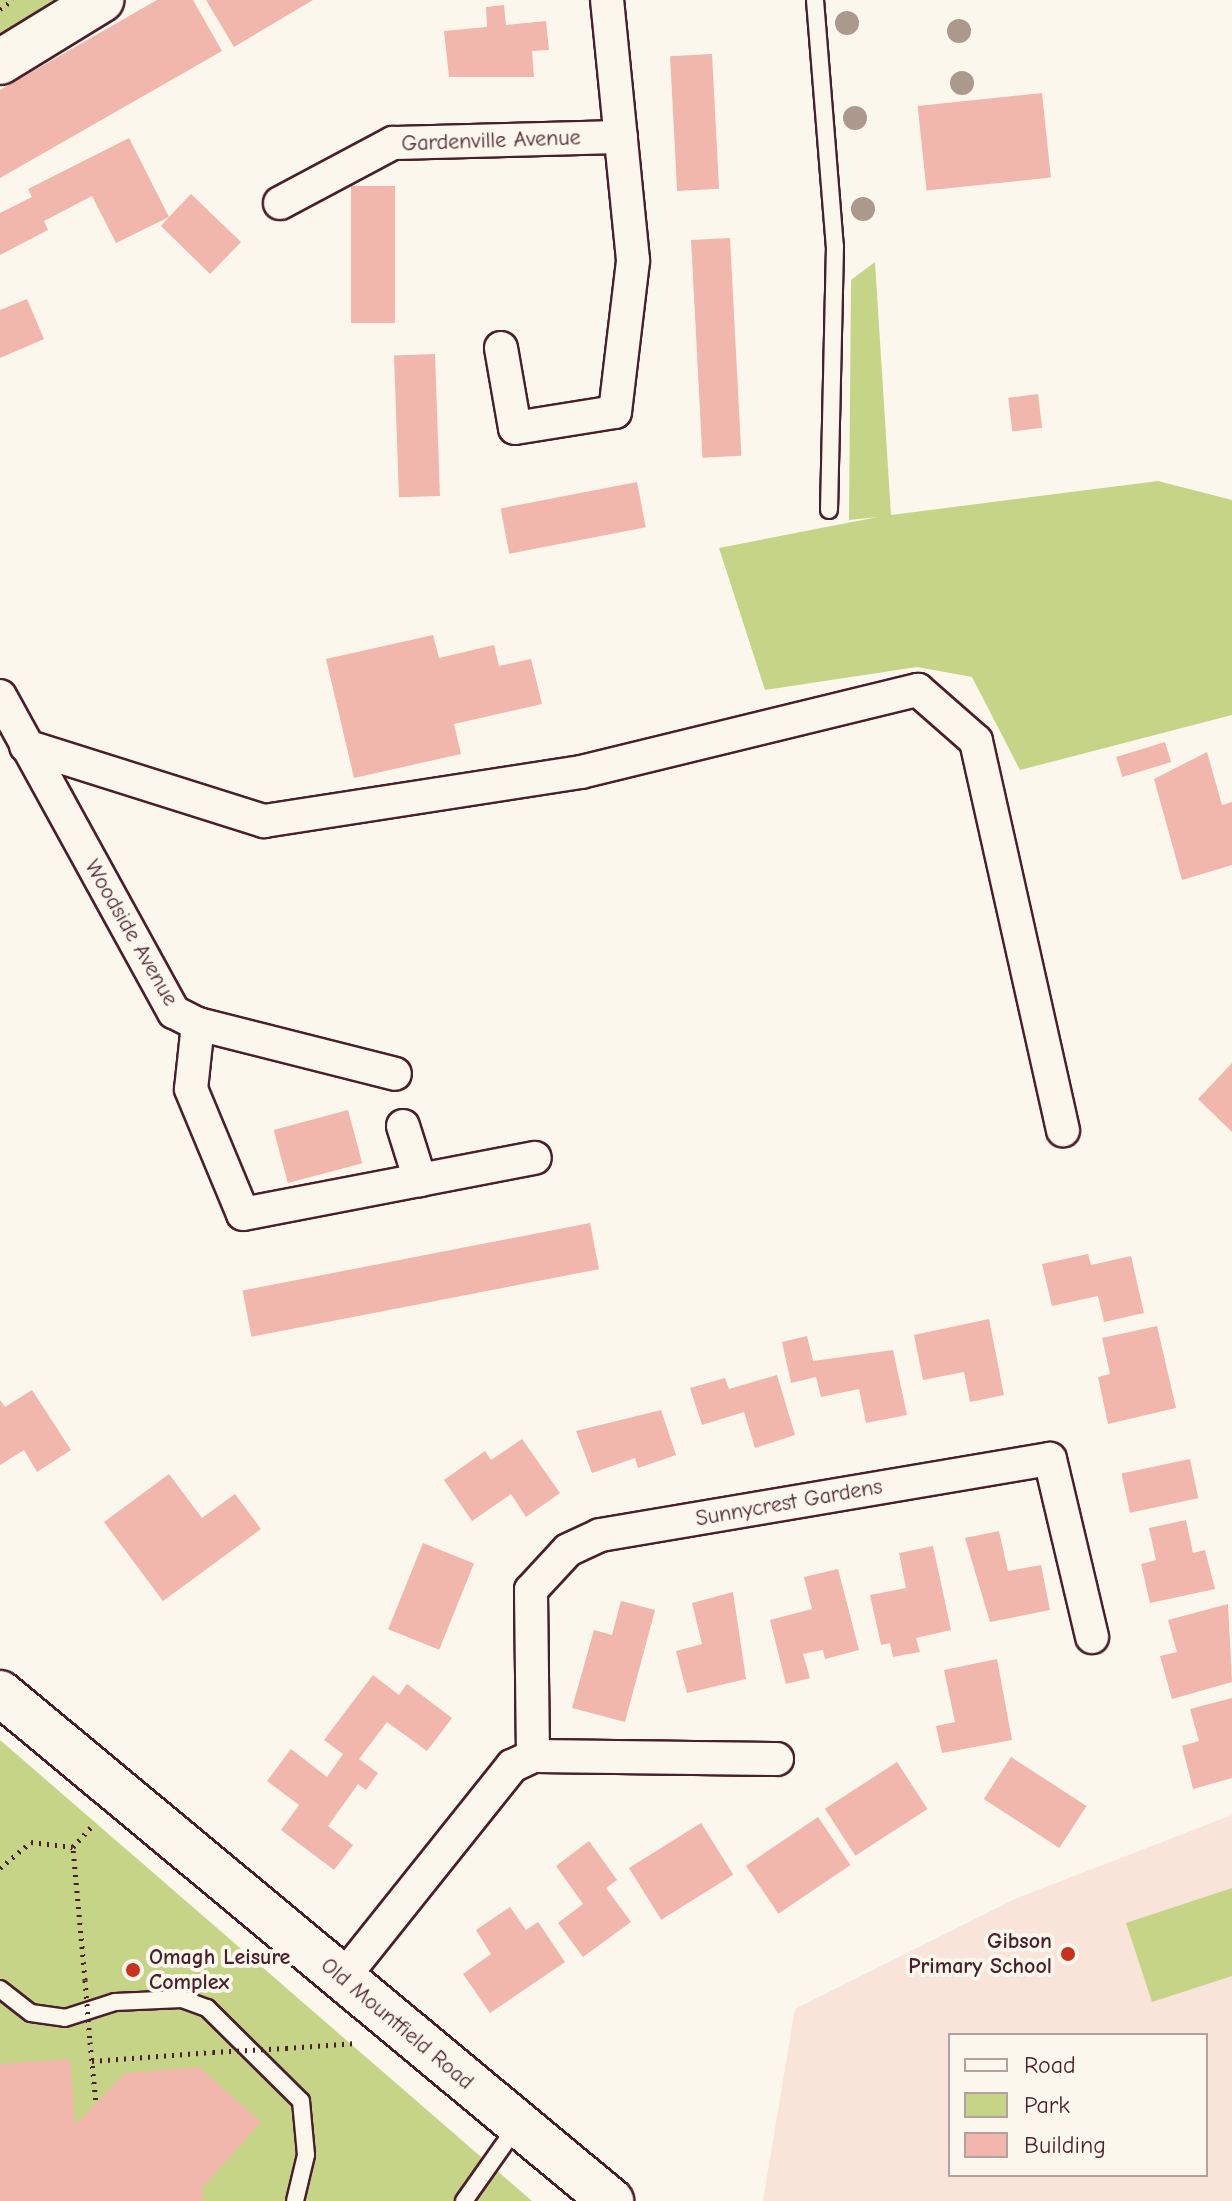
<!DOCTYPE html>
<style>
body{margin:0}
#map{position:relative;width:1232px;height:2201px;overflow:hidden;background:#fbf7ec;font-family:"Comic Neue",sans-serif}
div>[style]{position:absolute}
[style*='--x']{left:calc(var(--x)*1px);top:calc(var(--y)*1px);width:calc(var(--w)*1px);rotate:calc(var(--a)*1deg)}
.built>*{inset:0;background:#f8e4d9}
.green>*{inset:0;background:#c6d488}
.building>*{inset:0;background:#f1b7ad;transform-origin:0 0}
.path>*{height:5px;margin-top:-2.5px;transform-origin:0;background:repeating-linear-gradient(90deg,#4a1f2b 0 2px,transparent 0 8px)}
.roads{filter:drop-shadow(2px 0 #4a1f2b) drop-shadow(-2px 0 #4a1f2b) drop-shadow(0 2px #4a1f2b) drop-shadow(0 -2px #4a1f2b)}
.lane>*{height:16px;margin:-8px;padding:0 8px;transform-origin:8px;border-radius:8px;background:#fbf7ec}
.street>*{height:32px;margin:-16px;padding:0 16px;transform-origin:16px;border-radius:16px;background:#fbf7ec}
.secondary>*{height:44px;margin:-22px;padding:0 22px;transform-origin:22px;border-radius:22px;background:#fbf7ec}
.path-bridge>*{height:5px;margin-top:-2.5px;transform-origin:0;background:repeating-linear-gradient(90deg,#4a1f2b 0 2px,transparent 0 8px)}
.trees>*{width:24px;height:24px;margin:-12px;border-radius:50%;background:#ab998e}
.dots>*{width:22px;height:22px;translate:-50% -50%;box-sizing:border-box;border:4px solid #fbf7ec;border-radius:50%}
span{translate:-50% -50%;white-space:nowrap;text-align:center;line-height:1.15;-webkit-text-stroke:8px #fbf7ec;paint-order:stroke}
.street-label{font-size:22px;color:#4a1f2b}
.poi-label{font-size:22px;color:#4a1f2b;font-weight:700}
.right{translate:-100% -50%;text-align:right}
.left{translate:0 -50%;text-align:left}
.legend{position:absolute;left:948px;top:2033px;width:260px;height:144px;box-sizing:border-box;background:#fbf7ec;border:2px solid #b4a19f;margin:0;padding:10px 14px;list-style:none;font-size:24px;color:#4a1f2b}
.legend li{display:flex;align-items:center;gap:16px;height:40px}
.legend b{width:40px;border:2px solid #b4a19f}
</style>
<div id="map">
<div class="built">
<i style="clip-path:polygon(evenodd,1232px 1815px,1232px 2201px,763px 2201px,795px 2009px,1015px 1899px,1232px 1815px,950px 2035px,1206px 2035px,1206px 2175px,950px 2175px,950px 2035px)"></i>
</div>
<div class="green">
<i style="clip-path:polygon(0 0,101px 0,0 62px)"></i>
<i style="clip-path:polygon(875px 262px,891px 515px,1158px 481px,1232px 500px,1232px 715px,1020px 770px,972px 677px,917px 667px,765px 690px,719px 548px,878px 517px,849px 520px,851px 280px)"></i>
<i style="clip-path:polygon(0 1740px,532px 2201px,0 2201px)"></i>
<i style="clip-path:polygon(1232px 1888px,1232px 1976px,1152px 2002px,1126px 1923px)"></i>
</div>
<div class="building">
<i style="clip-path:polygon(157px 0,193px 0,222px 51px,0 178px,0 90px)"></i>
<i style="clip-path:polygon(206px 0,313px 0,234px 47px)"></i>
<i style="clip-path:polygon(504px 5px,506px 25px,546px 21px,549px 50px,532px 51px,534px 77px,449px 77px,444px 31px,487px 27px,486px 7px)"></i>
<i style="left:712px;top:54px;width:135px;height:42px;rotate:87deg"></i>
<i style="left:1042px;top:93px;width:85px;height:125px;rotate:84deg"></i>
<i style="clip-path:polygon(129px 138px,169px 217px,191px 194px,241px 242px,210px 274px,161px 226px,169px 217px,116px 243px,92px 196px,44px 221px,48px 230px,0 255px,0 213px,32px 197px,28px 189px)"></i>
<i style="left:351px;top:186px;width:44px;height:137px"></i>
<i style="left:730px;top:238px;width:218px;height:39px;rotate:87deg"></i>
<i style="clip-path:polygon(27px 299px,44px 339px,0 358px,0 310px)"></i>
<i style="left:435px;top:354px;width:142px;height:41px;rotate:88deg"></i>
<i style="left:1038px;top:394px;width:34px;height:30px;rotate:83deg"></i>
<i style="left:637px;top:482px;width:46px;height:139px;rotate:79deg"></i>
<i style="clip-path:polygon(433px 635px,439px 658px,494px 645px,499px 666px,531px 659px,542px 704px,454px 724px,461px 754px,354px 778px,326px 659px)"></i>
<i style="left:1165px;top:742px;width:21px;height:51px;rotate:73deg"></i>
<i style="clip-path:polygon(1207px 752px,1222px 805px,1232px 802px,1232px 865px,1182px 880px,1154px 779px)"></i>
<i style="clip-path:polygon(1232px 1063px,1232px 1132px,1198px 1099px)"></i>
<i style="left:348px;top:1110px;width:55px;height:77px;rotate:75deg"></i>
<i style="left:590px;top:1223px;width:47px;height:354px;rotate:79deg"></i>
<i style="clip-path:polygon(1088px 1254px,1091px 1265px,1131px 1256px,1144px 1313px,1104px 1322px,1098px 1296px,1052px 1306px,1042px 1264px)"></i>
<i style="clip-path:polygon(989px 1319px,1004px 1395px,970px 1402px,964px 1372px,923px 1380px,914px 1335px)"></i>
<i style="clip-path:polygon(1157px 1326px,1176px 1408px,1108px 1424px,1098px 1377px,1110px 1374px,1102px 1338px)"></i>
<i style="clip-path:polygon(807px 1336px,813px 1361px,893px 1350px,907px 1415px,866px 1423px,859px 1389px,821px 1397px,816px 1377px,791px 1383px,782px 1342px)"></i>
<i style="clip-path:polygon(777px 1375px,795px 1435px,755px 1448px,744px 1412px,702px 1425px,690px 1388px,725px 1378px,729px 1389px)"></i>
<i style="clip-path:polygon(32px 1390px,71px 1450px,37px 1472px,24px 1450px,0 1465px,0 1400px,5px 1407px)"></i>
<i style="clip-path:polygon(661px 1410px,676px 1455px,638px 1468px,635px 1458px,592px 1473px,576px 1431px)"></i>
<i style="clip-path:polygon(522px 1439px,560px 1493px,526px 1517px,511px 1494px,472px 1521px,444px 1480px,485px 1451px,491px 1460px)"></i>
<i style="left:1190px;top:1459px;width:40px;height:70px;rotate:78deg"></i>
<i style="clip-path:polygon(169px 1474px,202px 1518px,235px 1494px,261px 1529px,163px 1601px,104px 1522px)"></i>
<i style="clip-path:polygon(1186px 1520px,1193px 1553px,1205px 1550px,1215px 1589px,1150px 1603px,1141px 1564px,1156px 1560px,1149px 1528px)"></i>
<i style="clip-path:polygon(999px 1531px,1008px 1571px,1041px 1565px,1050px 1610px,990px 1622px,965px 1538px)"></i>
<i style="left:423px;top:1543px;width:55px;height:93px;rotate:22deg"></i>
<i style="clip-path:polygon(933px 1546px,951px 1630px,916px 1638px,920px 1652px,893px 1657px,890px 1643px,881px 1645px,870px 1595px,906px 1588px,899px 1553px)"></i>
<i style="clip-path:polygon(838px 1569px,859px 1650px,825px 1659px,823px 1650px,803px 1654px,810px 1678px,786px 1684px,770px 1620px,812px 1609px,804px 1577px)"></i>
<i style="clip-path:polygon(733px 1592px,746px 1679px,687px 1693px,676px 1651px,702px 1644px,692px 1603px)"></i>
<i style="clip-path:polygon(621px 1601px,655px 1610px,625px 1722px,572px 1708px,594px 1630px,612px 1635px)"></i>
<i style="clip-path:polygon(1228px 1604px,1232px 1682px,1172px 1699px,1160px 1656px,1177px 1652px,1168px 1620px)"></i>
<i style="clip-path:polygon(997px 1659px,1012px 1740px,942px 1753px,936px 1726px,955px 1722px,944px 1670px)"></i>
<i style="clip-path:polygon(373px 1675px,399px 1695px,407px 1684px,452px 1718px,427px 1751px,387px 1722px,359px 1759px,378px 1773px,366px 1790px,358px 1784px,328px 1826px,353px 1845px,334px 1870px,281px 1830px,299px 1805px,267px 1781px,291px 1749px,327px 1777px,343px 1754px,324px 1740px)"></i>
<i style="clip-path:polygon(1232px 1698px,1232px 1778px,1193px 1789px,1182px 1746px,1199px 1741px,1190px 1709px)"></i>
<i style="left:1011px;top:1757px;width:90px;height:50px;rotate:33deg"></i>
<i style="left:897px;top:1762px;width:56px;height:86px;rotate:57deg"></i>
<i style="left:818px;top:1817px;width:58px;height:87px;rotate:56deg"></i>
<i style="left:701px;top:1823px;width:61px;height:85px;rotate:58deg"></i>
<i style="clip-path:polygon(589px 1841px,617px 1880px,606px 1888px,631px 1922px,583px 1957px,558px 1923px,583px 1904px,556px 1866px)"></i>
<i style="clip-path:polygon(510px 1907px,526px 1930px,538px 1922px,565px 1962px,490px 2013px,463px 1974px,491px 1954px,476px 1930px)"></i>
<i style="clip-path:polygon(70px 2059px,75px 2125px,125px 2073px,199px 2067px,261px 2122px,202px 2188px,203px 2201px,0 2201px,0 2064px)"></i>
</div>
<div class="path">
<i style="--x:0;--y:9;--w:16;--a:-35"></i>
<i style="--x:0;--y:1868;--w:40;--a:-40"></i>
<i style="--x:31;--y:1842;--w:42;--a:6.8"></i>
<i style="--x:85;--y:1980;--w:134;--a:-95.2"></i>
<i style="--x:73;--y:1847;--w:31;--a:-48"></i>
<i style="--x:90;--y:2042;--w:61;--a:84.4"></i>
<i style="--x:286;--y:2048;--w:71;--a:-4"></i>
<i style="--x:92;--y:2061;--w:121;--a:-4.3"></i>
</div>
<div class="roads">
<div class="lane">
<i style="--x:815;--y:0;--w:247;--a:85.4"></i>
<i style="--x:835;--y:246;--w:264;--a:91.3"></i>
<i style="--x:0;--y:1989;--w:39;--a:38"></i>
<i style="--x:31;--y:2013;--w:34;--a:8"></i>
<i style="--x:65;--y:2018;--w:52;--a:-17.7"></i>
<i style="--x:115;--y:2002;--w:67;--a:-2.6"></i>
<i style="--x:182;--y:1999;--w:27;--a:20"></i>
<i style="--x:207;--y:2008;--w:132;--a:44.7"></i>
<i style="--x:301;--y:2101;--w:54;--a:84.7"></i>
<i style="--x:306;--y:2155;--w:47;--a:103.4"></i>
<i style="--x:464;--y:2201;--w:92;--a:-54.8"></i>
</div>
<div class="street">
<i style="--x:280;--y:203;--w:128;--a:-28"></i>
<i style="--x:393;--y:143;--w:228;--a:-1.5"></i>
<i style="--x:501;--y:348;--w:81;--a:80.1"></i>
<i style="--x:515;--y:428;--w:101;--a:-9.1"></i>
<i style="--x:615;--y:412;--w:153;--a:-83.2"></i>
<i style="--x:633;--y:260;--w:261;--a:-95.7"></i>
<i style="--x:0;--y:696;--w:361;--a:61.2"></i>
<i style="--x:174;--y:1012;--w:27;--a:27"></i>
<i style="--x:198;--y:1024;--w:203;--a:14.2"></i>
<i style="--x:26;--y:746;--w:250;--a:17.5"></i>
<i style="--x:264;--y:821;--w:321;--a:-8.8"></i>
<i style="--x:581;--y:772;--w:347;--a:-13.7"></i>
<i style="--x:918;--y:690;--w:77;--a:41.3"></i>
<i style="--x:976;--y:741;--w:399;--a:77.4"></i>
<i style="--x:198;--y:1024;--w:65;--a:96.1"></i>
<i style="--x:191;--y:1089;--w:135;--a:67.4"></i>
<i style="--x:243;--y:1214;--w:297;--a:-10.9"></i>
<i style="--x:403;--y:1126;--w:57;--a:72.5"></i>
<i style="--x:533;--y:1756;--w:166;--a:-90.7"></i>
<i style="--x:531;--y:1590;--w:54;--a:-47.2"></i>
<i style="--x:568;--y:1550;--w:35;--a:-25"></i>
<i style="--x:600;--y:1535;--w:456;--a:-9.6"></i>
<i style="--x:1050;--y:1459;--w:183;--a:76.7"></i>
<i style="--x:342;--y:1979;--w:273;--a:-51.4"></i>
<i style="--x:512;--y:1766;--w:23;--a:-25"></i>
<i style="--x:533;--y:1756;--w:244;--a:0.7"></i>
</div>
<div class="secondary">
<i style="--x:0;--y:62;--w:119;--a:-31.5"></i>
<i style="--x:0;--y:1693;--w:795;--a:39.74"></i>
</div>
</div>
<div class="path-bridge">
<i style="--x:85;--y:1980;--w:62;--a:85.4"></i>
<i style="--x:213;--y:2052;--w:73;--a:-3.1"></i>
</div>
<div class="trees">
<i style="left:847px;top:23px"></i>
<i style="left:959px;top:31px"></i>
<i style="left:962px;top:83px"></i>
<i style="left:855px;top:118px"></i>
<i style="left:863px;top:209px"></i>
</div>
<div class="dots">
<i style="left:1068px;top:1954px;background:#c8321e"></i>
<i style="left:133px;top:1970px;background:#c8321e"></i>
</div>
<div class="street-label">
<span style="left:491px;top:141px;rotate:-2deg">Gardenville Avenue</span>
<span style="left:131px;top:933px;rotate:60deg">Woodside Avenue</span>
<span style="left:789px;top:1503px;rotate:-10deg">Sunnycrest Gardens</span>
<span style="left:397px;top:2024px;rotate:40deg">Old Mountfield Road</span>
</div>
<div class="poi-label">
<span class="right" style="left:1052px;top:1954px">Gibson<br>Primary School</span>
<span class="left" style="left:149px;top:1970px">Omagh Leisure<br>Complex</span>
</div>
<ul class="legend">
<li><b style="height:10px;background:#fbf7ec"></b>Road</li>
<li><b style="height:22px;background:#c6d488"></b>Park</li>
<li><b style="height:22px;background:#f1b7ad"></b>Building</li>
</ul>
</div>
